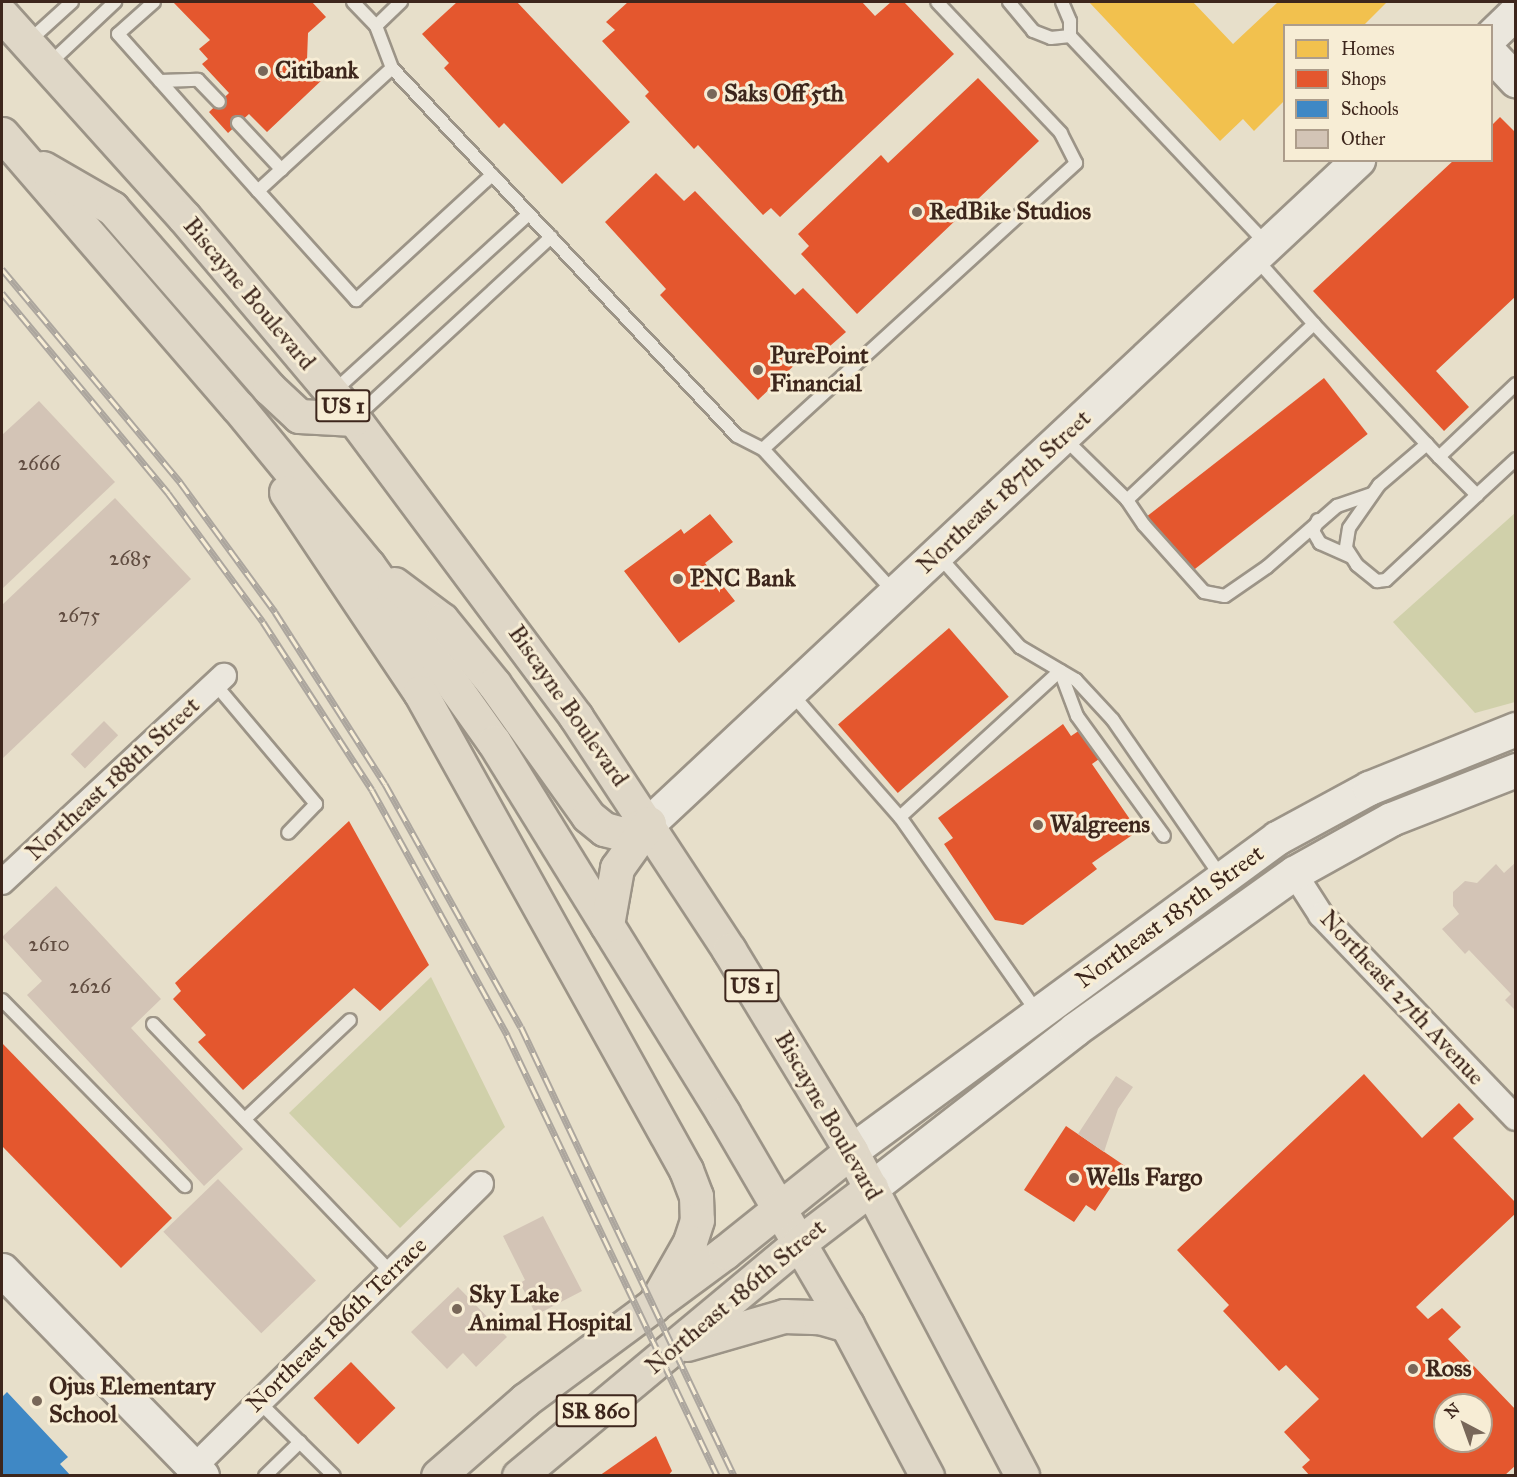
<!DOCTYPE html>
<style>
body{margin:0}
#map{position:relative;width:1517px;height:1477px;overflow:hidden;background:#e7dfca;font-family:"IM FELL Great Primer",serif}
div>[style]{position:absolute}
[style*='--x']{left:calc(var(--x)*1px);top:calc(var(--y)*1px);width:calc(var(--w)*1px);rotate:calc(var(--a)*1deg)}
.green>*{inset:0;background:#d0d0aa}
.homes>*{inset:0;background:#f2c14e}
.shops>*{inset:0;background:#e4572e;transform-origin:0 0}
.schools>*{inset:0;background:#3f88c5}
.building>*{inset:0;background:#d3c4b6;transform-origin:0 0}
.roads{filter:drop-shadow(2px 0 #9c9487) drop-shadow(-2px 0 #9c9487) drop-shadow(0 2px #9c9487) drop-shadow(0 -2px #9c9487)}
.lane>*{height:12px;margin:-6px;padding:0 6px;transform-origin:6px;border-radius:6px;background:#ebe7dd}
.street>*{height:24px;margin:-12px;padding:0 12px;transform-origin:12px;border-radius:12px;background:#ebe7dd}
.secondary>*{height:33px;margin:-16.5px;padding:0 16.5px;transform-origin:16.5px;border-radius:16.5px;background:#ebe7dd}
.primary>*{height:33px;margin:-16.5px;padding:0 16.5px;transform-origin:16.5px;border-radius:16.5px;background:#dfd7c7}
.rail>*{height:7px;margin-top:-3.5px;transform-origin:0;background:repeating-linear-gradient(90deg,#f7edd5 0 14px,#aca69e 0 28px);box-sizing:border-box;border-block:2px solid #aca69e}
.dots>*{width:16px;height:16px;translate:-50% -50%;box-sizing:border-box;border:3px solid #f7edd5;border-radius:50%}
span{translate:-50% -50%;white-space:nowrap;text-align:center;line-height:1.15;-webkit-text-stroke:6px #f7edd5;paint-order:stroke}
.number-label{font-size:21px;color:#624e42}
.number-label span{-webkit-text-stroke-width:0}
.shield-label span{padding:2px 4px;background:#f7edd5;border:2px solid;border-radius:4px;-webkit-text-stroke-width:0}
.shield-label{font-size:22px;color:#3d261c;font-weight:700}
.poi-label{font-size:24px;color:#3d261c;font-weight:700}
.left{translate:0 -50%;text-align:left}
.street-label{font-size:24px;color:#3d261c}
.frame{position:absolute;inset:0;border:3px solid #3d261c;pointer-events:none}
.legend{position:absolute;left:1283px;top:24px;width:210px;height:138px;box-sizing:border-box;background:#f7edd5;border:2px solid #ad9d8b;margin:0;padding:8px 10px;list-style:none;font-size:18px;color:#3d261c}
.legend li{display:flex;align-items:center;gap:12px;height:30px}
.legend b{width:30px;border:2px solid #ad9d8b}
.north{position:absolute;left:1433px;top:1393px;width:60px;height:60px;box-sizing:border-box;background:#f7edd5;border:2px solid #ad9d8b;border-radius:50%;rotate:319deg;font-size:16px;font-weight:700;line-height:24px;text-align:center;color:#3d261c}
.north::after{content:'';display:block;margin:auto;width:21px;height:27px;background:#786759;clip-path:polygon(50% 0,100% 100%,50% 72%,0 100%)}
</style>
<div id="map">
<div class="green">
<i style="clip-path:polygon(1515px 513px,1515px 702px,1475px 713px,1393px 622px)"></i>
<i style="clip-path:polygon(431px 977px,505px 1127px,400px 1228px,289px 1113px)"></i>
</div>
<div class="homes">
<i style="clip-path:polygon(1089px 2px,1193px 2px,1233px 44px,1278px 2px,1386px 3px,1363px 26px,1284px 26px,1284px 101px,1254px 131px,1243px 119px,1220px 141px)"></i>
</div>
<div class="shops">
<i style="clip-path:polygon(173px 2px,312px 2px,326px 17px,308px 33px,307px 60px,324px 78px,267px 132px,249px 114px,228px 133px,209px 112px,229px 93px,202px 64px,208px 59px,199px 49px,210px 40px)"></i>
<i style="clip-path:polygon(457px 2px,517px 2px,630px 122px,562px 184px,504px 123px,499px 128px,444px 68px,449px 63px,422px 34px)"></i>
<i style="clip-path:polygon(628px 2px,862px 2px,875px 16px,891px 2px,904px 2px,954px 54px,780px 217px,771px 208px,763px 215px,698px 145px,694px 149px,645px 96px,649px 92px,602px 41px,615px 30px,606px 22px)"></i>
<i style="clip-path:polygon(978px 78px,1039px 141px,857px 314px,801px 254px,809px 246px,798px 234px,881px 155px,888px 163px)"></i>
<i style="clip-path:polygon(1500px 117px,1516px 133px,1516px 296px,1436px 371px,1469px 407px,1444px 431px,1313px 291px,1454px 160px,1492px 160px,1492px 125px)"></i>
<i style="clip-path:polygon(656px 173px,684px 201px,695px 191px,795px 295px,803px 288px,846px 332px,814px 360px,807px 353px,758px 400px,660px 295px,666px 289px,605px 222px)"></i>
<i style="left:1324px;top:378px;width:71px;height:227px;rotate:52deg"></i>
<i style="clip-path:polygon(710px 514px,733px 542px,705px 563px,735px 601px,679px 643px,624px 571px,681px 529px,684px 534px)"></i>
<i style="left:949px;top:628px;width:91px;height:147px;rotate:49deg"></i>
<i style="clip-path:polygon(1063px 724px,1071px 736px,1089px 724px,1109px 752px,1092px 764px,1138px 831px,1092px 863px,1097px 869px,1023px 925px,995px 920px,944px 844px,953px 838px,938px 818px)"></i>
<i style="clip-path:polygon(349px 821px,429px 965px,380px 1011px,354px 988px,243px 1090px,198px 1042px,206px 1035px,173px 999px,181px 991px,175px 983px)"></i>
<i style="clip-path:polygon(2px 1043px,172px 1218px,121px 1268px,2px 1146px)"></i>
<i style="clip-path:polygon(evenodd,1364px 1074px,1422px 1138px,1459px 1103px,1474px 1119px,1453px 1138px,1516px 1203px,1516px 1213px,1416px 1307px,1428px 1319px,1442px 1308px,1461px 1327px,1448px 1339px,1516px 1410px,1516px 1465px,1504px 1476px,1310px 1476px,1302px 1467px,1310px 1460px,1284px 1432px,1319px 1399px,1286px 1365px,1279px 1371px,1223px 1311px,1229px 1305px,1177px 1250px,1364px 1074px,1445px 1405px,1481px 1405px,1481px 1441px,1445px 1441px,1445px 1405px)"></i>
<i style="clip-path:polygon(1066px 1126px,1125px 1166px,1095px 1211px,1086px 1205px,1074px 1222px,1024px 1190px)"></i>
<i style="left:351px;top:1362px;width:64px;height:52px;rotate:46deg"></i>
<i style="clip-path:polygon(656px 1436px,672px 1471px,668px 1476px,599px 1476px)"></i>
</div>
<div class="schools">
<i style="clip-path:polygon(7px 1392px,68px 1457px,60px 1464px,71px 1476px,2px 1476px,2px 1397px)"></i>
</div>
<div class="building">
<i style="clip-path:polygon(39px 401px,115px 482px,2px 589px,2px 435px)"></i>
<i style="clip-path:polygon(115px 498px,191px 579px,2px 759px,2px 605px)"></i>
<i style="left:104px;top:721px;width:20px;height:47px;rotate:45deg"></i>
<i style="clip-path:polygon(1516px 862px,1516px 1011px,1505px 1000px,1511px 994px,1469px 950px,1465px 954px,1442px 929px,1459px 914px,1453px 906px,1453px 892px,1465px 881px,1477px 883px,1496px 864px,1504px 873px)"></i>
<i style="clip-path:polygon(56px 886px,161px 999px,131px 1028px,243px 1149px,204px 1186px,27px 995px,42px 981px,2px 937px)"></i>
<i style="clip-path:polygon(1116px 1076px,1133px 1087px,1118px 1109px,1104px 1152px,1078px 1134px)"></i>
<i style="left:218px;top:1179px;width:141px;height:76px;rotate:46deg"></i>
<i style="clip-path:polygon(543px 1216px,582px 1291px,536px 1315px,520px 1283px,525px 1280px,503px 1236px)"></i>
<i style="clip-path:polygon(458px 1287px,507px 1337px,476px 1367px,463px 1353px,447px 1369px,411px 1332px)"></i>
</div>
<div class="roads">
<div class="lane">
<i style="--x:154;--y:2;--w:48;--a:138.4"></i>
<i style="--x:118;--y:34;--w:210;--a:48.3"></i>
<i style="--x:353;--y:2;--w:33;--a:46"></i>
<i style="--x:376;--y:26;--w:35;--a:-44"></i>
<i style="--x:1009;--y:2;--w:38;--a:50"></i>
<i style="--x:1033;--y:31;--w:19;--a:21"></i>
<i style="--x:1051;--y:38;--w:19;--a:-6"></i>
<i style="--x:1062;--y:2;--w:21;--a:67"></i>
<i style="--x:1070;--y:21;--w:15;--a:90"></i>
<i style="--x:1070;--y:36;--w:286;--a:46.6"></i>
<i style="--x:376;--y:26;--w:45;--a:69.1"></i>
<i style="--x:392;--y:68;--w:504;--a:46.85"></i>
<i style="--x:737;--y:436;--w:29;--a:27"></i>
<i style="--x:763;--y:449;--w:424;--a:-42.4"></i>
<i style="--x:1076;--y:163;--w:34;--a:-117"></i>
<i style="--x:1061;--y:133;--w:180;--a:-133.4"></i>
<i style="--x:29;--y:41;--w:58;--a:-42.2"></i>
<i style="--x:49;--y:64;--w:91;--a:-43.2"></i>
<i style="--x:392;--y:68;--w:182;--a:137.5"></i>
<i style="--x:258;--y:191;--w:147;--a:48"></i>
<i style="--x:356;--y:300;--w:185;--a:-42.6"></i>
<i style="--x:160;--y:81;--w:38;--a:-2"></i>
<i style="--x:198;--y:80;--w:30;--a:46"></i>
<i style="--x:238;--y:123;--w:64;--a:46.9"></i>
<i style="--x:1314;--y:324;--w:183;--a:46.8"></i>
<i style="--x:1439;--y:457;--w:106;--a:-43.5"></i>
<i style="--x:332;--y:393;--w:266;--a:-42.3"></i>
<i style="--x:355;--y:418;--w:267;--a:-42.7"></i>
<i style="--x:1063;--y:437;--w:90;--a:44.5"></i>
<i style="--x:1127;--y:500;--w:257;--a:-43.3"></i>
<i style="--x:1314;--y:324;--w:87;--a:-131.7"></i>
<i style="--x:1427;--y:444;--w:63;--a:139.5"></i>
<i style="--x:1379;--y:485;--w:52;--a:124.9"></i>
<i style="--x:1349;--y:528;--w:20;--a:99"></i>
<i style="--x:1346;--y:548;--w:20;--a:57"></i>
<i style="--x:1357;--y:565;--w:26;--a:39"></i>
<i style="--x:1377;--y:581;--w:9;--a:-6"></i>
<i style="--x:1386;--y:580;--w:125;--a:-43"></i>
<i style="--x:763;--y:449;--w:194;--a:47.5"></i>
<i style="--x:1439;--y:457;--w:54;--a:45"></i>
<i style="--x:1477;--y:495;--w:53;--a:-42.7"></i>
<i style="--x:1127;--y:500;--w:30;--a:56"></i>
<i style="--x:1144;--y:525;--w:90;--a:48.2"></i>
<i style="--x:1204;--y:592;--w:21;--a:11"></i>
<i style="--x:1225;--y:596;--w:51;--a:-34.6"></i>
<i style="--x:1267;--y:567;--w:93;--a:-41.1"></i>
<i style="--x:1337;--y:506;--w:37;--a:-19"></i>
<i style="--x:1318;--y:520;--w:12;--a:114"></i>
<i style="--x:1313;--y:531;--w:14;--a:60"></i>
<i style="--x:1320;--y:543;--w:32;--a:24"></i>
<i style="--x:937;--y:554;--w:125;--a:48.3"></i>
<i style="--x:1020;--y:647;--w:65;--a:30.5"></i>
<i style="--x:1076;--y:680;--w:54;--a:47.2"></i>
<i style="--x:1113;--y:720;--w:192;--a:55.4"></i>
<i style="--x:215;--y:684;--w:157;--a:49.9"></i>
<i style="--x:316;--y:804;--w:40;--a:134"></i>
<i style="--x:790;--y:692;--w:167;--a:48.7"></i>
<i style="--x:900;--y:817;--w:238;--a:54.9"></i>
<i style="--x:900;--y:817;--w:217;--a:-42.4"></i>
<i style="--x:1060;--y:671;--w:48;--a:69.3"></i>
<i style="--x:1077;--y:716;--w:148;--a:54.1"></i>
<i style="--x:2;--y:1000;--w:261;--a:45.5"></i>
<i style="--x:153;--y:1024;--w:344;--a:46.2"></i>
<i style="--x:245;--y:1119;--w:144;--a:-43.3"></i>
<i style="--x:259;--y:1402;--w:105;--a:44.6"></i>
<i style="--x:265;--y:1476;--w:49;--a:-44.2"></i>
</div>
<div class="street">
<i style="--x:1294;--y:873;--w:50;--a:57.3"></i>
<i style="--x:1321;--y:915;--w:281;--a:46.2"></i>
<i style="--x:2;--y:882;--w:303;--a:-42.9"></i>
<i style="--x:194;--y:1467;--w:403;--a:-44.6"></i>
</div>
<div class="secondary">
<i style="--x:1492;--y:35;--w:33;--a:-44"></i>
<i style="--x:1492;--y:55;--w:35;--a:47"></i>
<i style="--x:649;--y:823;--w:971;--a:-43.08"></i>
<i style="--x:851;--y:1151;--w:529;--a:-36.31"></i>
<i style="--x:1277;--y:838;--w:105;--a:-28.5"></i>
<i style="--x:1369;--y:788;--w:158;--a:-21.9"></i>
<i style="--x:871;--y:1188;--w:259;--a:-37.9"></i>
<i style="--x:1075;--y:1029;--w:269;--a:-35.5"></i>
<i style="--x:1294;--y:873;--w:111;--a:-29.1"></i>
<i style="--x:1391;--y:819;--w:134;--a:-21.4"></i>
<i style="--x:2;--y:1270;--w:287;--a:45.8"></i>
</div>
<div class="primary">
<i style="--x:2;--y:15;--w:272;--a:48"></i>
<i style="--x:184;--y:217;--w:264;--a:49.9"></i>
<i style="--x:354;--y:419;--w:372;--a:53.3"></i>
<i style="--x:576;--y:717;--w:279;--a:56.7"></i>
<i style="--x:729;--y:950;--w:235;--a:58.7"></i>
<i style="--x:851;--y:1151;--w:367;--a:62.2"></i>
<i style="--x:2;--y:134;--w:361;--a:49.2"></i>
<i style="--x:238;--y:407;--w:205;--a:50.6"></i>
<i style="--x:368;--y:565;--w:217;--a:54.6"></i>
<i style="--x:494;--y:742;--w:436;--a:58.3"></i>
<i style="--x:723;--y:1113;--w:246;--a:59.7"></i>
<i style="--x:847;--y:1325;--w:171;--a:62.1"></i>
<i style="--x:43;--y:168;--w:80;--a:30.1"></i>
<i style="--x:112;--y:208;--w:239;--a:48.9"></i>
<i style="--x:269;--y:388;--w:41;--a:43"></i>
<i style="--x:299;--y:416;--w:55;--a:3.1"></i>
<i style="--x:286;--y:492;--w:241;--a:56.2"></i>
<i style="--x:420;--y:692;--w:547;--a:60.9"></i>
<i style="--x:686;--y:1170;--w:28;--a:69"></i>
<i style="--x:696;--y:1196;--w:24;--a:88"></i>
<i style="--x:697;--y:1220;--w:23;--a:108"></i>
<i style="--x:690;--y:1242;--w:73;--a:119.7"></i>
<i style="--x:394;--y:584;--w:60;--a:36.9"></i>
<i style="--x:442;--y:620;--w:82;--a:50.9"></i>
<i style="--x:494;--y:684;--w:162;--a:54.5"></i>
<i style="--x:588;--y:816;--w:21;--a:39"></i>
<i style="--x:604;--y:829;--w:20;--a:15"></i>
<i style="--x:623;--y:834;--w:28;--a:-23"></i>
<i style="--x:607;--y:925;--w:58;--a:-80"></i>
<i style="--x:617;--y:868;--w:55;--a:-54.6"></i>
<i style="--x:687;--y:1344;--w:101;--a:-16.1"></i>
<i style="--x:784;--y:1316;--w:35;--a:2"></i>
<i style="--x:819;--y:1317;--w:29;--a:16"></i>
<i style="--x:438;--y:1476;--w:116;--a:-41.1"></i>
<i style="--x:525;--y:1400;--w:249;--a:-36.5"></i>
<i style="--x:725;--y:1252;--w:161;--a:-38.7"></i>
<i style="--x:519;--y:1476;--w:364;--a:-39.8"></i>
<i style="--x:799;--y:1243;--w:91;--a:-37.4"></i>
</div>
</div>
<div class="rail">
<i style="--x:2;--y:269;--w:278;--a:50.1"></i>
<i style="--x:180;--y:482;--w:161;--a:53.8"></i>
<i style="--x:275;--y:612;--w:204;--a:57.4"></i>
<i style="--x:385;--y:784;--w:278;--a:60.8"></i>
<i style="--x:521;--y:1027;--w:497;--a:64.6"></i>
<i style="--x:2;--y:293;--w:260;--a:50.3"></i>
<i style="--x:168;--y:493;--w:160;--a:53.6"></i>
<i style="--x:263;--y:622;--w:200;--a:57"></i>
<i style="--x:372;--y:790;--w:280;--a:61.1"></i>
<i style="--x:507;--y:1035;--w:488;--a:64.5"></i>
</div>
<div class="dots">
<i style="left:263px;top:71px;background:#786759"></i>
<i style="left:712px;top:94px;background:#786759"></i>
<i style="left:917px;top:212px;background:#786759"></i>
<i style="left:758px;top:370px;background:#786759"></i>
<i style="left:678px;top:579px;background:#786759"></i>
<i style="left:1038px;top:825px;background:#786759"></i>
<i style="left:1074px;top:1178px;background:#786759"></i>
<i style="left:457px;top:1309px;background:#786759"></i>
<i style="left:1413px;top:1369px;background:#786759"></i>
<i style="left:37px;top:1401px;background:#786759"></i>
</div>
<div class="number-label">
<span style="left:39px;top:463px">2666</span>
<span style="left:130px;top:558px">2685</span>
<span style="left:79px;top:615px">2675</span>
<span style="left:49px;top:944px">2610</span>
<span style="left:90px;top:986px">2626</span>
</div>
<div class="shield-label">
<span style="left:343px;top:406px">US 1</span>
<span style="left:752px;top:986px">US 1</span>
<span style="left:596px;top:1411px">SR 860</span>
</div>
<div class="poi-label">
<span class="left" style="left:275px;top:71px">Citibank</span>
<span class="left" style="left:724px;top:94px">Saks Off 5th</span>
<span class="left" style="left:929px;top:212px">RedBike Studios</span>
<span class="left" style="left:770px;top:370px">PurePoint<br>Financial</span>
<span class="left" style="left:690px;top:579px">PNC Bank</span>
<span class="left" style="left:1050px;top:825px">Walgreens</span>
<span class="left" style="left:1086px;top:1178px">Wells Fargo</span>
<span class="left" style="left:469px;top:1309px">Sky Lake<br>Animal Hospital</span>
<span class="left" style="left:1425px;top:1369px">Ross</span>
<span class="left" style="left:49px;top:1401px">Ojus Elementary<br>School</span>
</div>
<div class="street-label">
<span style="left:249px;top:294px;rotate:50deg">Biscayne Boulevard</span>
<span style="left:1004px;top:492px;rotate:-43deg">Northeast 187th Street</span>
<span style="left:568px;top:706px;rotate:55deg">Biscayne Boulevard</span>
<span style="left:113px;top:779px;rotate:-43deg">Northeast 188th Street</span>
<span style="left:1170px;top:917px;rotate:-36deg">Northeast 185th Street</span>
<span style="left:1402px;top:998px;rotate:47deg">Northeast 27th Avenue</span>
<span style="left:828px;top:1116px;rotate:60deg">Biscayne Boulevard</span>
<span style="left:736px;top:1297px;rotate:-40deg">Northeast 186th Street</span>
<span style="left:337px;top:1325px;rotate:-44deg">Northeast 186th Terrace</span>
</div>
<div class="frame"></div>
<ul class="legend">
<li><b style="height:16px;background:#f2c14e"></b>Homes</li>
<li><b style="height:16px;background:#e4572e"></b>Shops</li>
<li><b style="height:16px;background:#3f88c5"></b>Schools</li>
<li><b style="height:16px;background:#d3c4b6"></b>Other</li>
</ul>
<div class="north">N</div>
</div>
